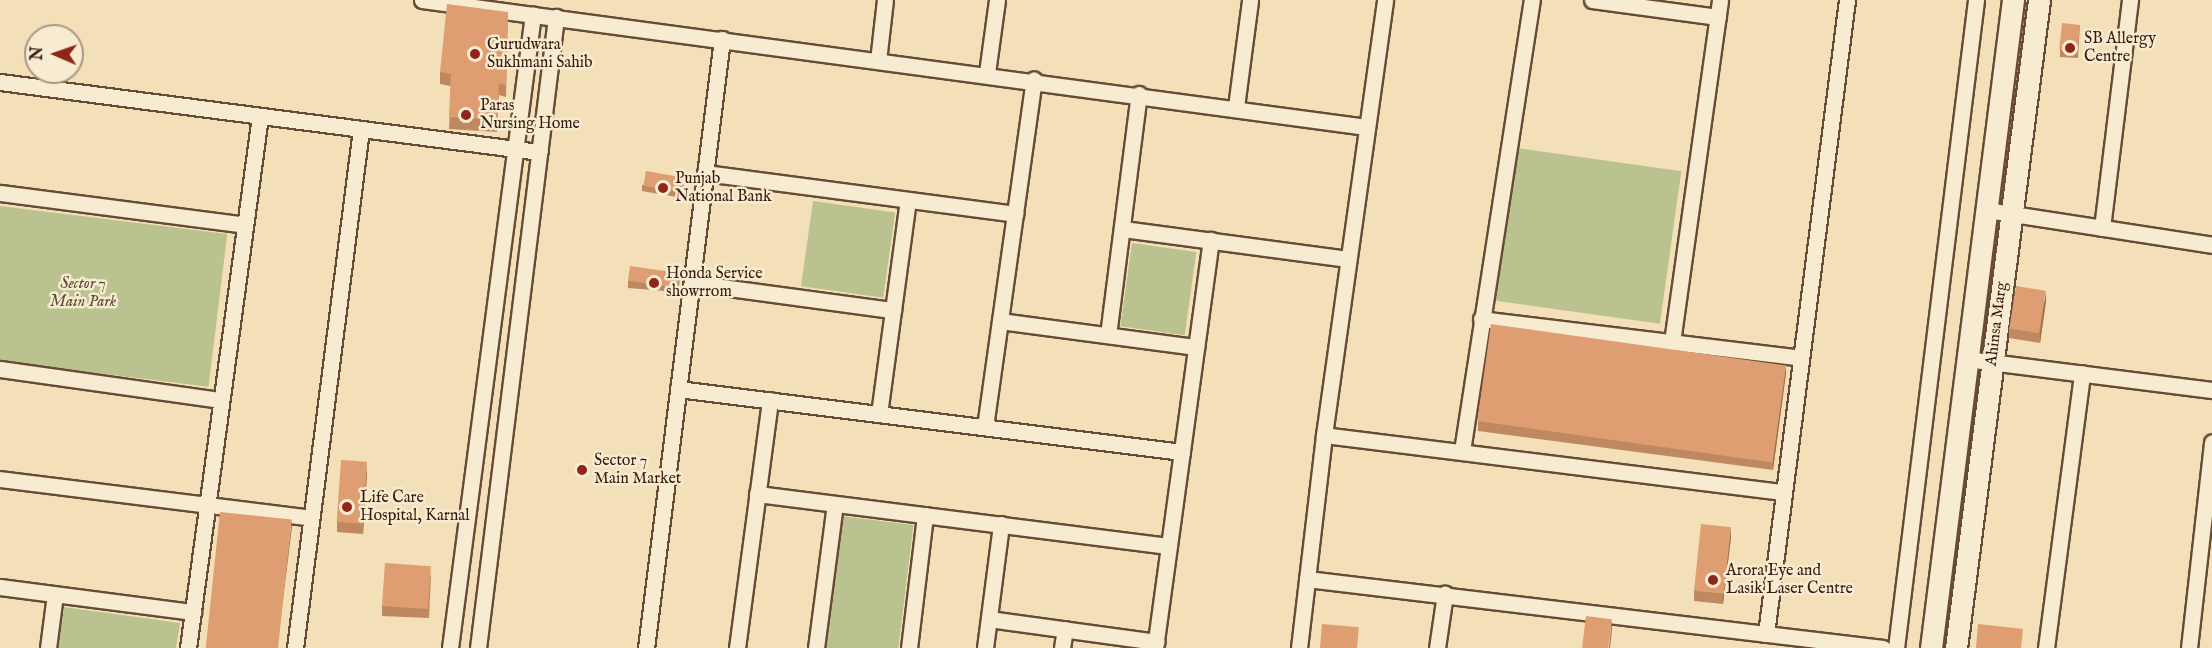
<!DOCTYPE html>
<style>
body{margin:0}
#map{position:relative;width:2212px;height:648px;overflow:hidden;background:#f3e0b8;font-family:"IM FELL English",serif}
div>[style]{position:absolute}
[style*='--x']{left:calc(var(--x)*1px);top:calc(var(--y)*1px);width:calc(var(--w)*1px);rotate:calc(var(--a)*1deg)}
.green>*{inset:0;background:#bac290;transform-origin:0 0}
.roads{filter:drop-shadow(2px 0 #674b36) drop-shadow(-2px 0 #674b36) drop-shadow(0 2px #674b36) drop-shadow(0 -2px #674b36)}
.street>*{height:15px;margin:-7.5px;padding:0 7.5px;transform-origin:7.5px;border-radius:7.5px;background:#f7ebd1}
.secondary>*{height:21px;margin:-10.5px;padding:0 10.5px;transform-origin:10.5px;border-radius:10.5px;background:#f7ebd1}
.wall>*{inset:0;background:#bf8861}
.shaded-wall>*{inset:0;background:#9b6f4f}
.building>*{inset:0;background:#de9e71;transform-origin:0 0}
.dots>*{width:16px;height:16px;translate:-50% -50%;box-sizing:border-box;border:3px solid #f7ebd1;border-radius:50%}
span{translate:-50% -50%;white-space:nowrap;text-align:center;line-height:1.15;-webkit-text-stroke:5px #f7ebd1;paint-order:stroke}
.poi-label{font-size:16px;color:#38190b}
.left{translate:0 -50%;text-align:left}
.park-label{font-size:16px;color:#5f4c33;font-style:italic}
.street-label{font-size:16px;color:#38190b}
.north{position:absolute;left:24px;top:24px;width:60px;height:60px;box-sizing:border-box;background:#f7ebd1;border:2px solid #ab9782;border-radius:50%;rotate:272deg;font-size:16px;font-weight:700;line-height:24px;text-align:center;color:#38190b}
.north::after{content:'';display:block;margin:auto;width:21px;height:27px;background:#8f2418;clip-path:polygon(50% 0,100% 100%,50% 72%,0 100%)}
</style>
<div id="map">
<div class="green">
<i style="left:1516px;top:148px;width:167px;height:154px;rotate:8deg"></i>
<i style="left:813px;top:201px;width:83px;height:86px;rotate:8deg"></i>
<i style="left:0;top:206px;width:229px;height:154px;rotate:7deg"></i>
<i style="left:1132px;top:243px;width:65px;height:84px;rotate:8deg"></i>
<i style="left:841px;top:516px;width:73px;height:133px;rotate:7deg"></i>
<i style="clip-path:polygon(64px 607px,180px 623px,176px 648px,58px 648px)"></i>
</div>
<div class="roads">
<div class="street">
<i style="--x:422;--y:0;--w:953;--a:7.66"></i>
<i style="--x:1592;--y:0;--w:127;--a:7.7"></i>
<i style="--x:878;--y:61;--w:61;--a:-83.5"></i>
<i style="--x:987;--y:73;--w:74;--a:-82.2"></i>
<i style="--x:0;--y:82;--w:544;--a:7.4"></i>
<i style="--x:1236;--y:107;--w:108;--a:-82.5"></i>
<i style="--x:705;--y:173;--w:313;--a:7.5"></i>
<i style="--x:0;--y:193;--w:247;--a:7.4"></i>
<i style="--x:1987;--y:210;--w:228;--a:8.8"></i>
<i style="--x:2102;--y:228;--w:230;--a:-83"></i>
<i style="--x:1123;--y:229;--w:227;--a:7.6"></i>
<i style="--x:692;--y:283;--w:203;--a:7.7"></i>
<i style="--x:1481;--y:319;--w:322;--a:6.9"></i>
<i style="--x:1000;--y:321;--w:198;--a:7.6"></i>
<i style="--x:1108;--y:335;--w:243;--a:-82.7"></i>
<i style="--x:1672;--y:342;--w:345;--a:-82"></i>
<i style="--x:1966;--y:359;--w:248;--a:7.2"></i>
<i style="--x:0;--y:369;--w:223;--a:8"></i>
<i style="--x:678;--y:389;--w:508;--a:7.13"></i>
<i style="--x:879;--y:414;--w:216;--a:-82.3"></i>
<i style="--x:985;--y:427;--w:351;--a:-82"></i>
<i style="--x:1324;--y:435;--w:463;--a:7.1"></i>
<i style="--x:1462;--y:451;--w:456;--a:-81.2"></i>
<i style="--x:0;--y:479;--w:313;--a:7.1"></i>
<i style="--x:757;--y:494;--w:415;--a:7.2"></i>
<i style="--x:1307;--y:579;--w:580;--a:6.83"></i>
<i style="--x:0;--y:587;--w:195;--a:7.4"></i>
<i style="--x:989;--y:619;--w:169;--a:7.8"></i>
<i style="--x:1766;--y:634;--w:639;--a:-82.72"></i>
<i style="--x:48;--y:648;--w:54;--a:-82.6"></i>
<i style="--x:188;--y:648;--w:537;--a:-82.29"></i>
<i style="--x:295;--y:648;--w:523;--a:-82.75"></i>
<i style="--x:450;--y:648;--w:639;--a:-82.54"></i>
<i style="--x:478;--y:648;--w:636;--a:-82.95"></i>
<i style="--x:646;--y:648;--w:614;--a:-82.89"></i>
<i style="--x:737;--y:648;--w:250;--a:-82.4"></i>
<i style="--x:816;--y:648;--w:145;--a:-82.5"></i>
<i style="--x:909;--y:648;--w:134;--a:-83.1"></i>
<i style="--x:985;--y:648;--w:125;--a:-82.6"></i>
<i style="--x:1062;--y:648;--w:19;--a:-81"></i>
<i style="--x:1155;--y:648;--w:412;--a:-82.2"></i>
<i style="--x:1299;--y:648;--w:214;--a:-83.3"></i>
<i style="--x:1324;--y:435;--w:439;--a:-82"></i>
<i style="--x:1437;--y:648;--w:55;--a:-81.6"></i>
<i style="--x:1896;--y:648;--w:653;--a:-82.96"></i>
<i style="--x:2046;--y:648;--w:277;--a:-82.5"></i>
<i style="--x:2189;--y:648;--w:207;--a:-83.6"></i>
</div>
<div class="secondary">
<i style="--x:1931;--y:648;--w:653;--a:-82.79"></i>
<i style="--x:1956;--y:648;--w:653;--a:-82.7"></i>
</div>
</div>
<div class="wall">
<i style="clip-path:polygon(508px 12px,506px 97px,499px 95px,497px 132px,449px 129px,451px 86px,440px 84px,440px 72px)"></i>
<i style="clip-path:polygon(2080px 25px,2078px 58px,2060px 57px,2060px 50px)"></i>
<i style="clip-path:polygon(642px 185px,684px 185px,683px 198px,642px 191px)"></i>
<i style="clip-path:polygon(680px 279px,678px 292px,628px 288px,628px 281px)"></i>
<i style="clip-path:polygon(2046px 301px,2040px 343px,2009px 338px,2009px 328px)"></i>
<i style="clip-path:polygon(1786px 373px,1773px 470px,1478px 431px,1478px 421px)"></i>
<i style="clip-path:polygon(367px 472px,363px 534px,337px 532px,337px 522px)"></i>
<i style="clip-path:polygon(1731px 537px,1723px 604px,1694px 601px,1694px 591px)"></i>
<i style="clip-path:polygon(431px 575px,429px 618px,382px 616px,382px 606px)"></i>
</div>
<div class="shaded-wall">
<i style="clip-path:polygon(2046px 291px,2046px 301px,2040px 343px,2040px 333px)"></i>
<i style="clip-path:polygon(1786px 363px,1786px 373px,1773px 470px,1773px 460px)"></i>
<i style="clip-path:polygon(367px 462px,367px 472px,363px 534px,363px 524px)"></i>
<i style="clip-path:polygon(292px 520px,292px 527px,277px 648px,276px 648px)"></i>
<i style="clip-path:polygon(1731px 527px,1731px 537px,1723px 604px,1723px 595px)"></i>
<i style="clip-path:polygon(1612px 619px,1612px 629px,1610px 648px,1609px 648px)"></i>
</div>
<div class="building">
<i style="clip-path:polygon(447px 4px,508px 12px,506px 85px,499px 84px,497px 120px,449px 117px,451px 74px,440px 72px)"></i>
<i style="left:2062px;top:23px;width:18px;height:27px;rotate:6deg"></i>
<i style="left:646px;top:171px;width:39px;height:15px;rotate:10deg"></i>
<i style="left:630px;top:266px;width:50px;height:15px;rotate:8deg"></i>
<i style="left:2016px;top:286px;width:30px;height:43px;rotate:9deg"></i>
<i style="left:1491px;top:324px;width:298px;height:98px;rotate:8deg"></i>
<i style="left:341px;top:460px;width:26px;height:62px;rotate:4deg"></i>
<i style="left:220px;top:512px;width:72px;height:137px;rotate:6deg"></i>
<i style="left:1701px;top:524px;width:30px;height:67px;rotate:6deg"></i>
<i style="left:385px;top:563px;width:46px;height:43px;rotate:4deg"></i>
<i style="left:1586px;top:616px;width:26px;height:32px;rotate:7deg"></i>
<i style="left:1322px;top:624px;width:37px;height:24px;rotate:5deg"></i>
<i style="clip-path:polygon(1978px 624px,2023px 629px,2021px 648px,1976px 648px)"></i>
</div>
<div class="dots">
<i style="left:2070px;top:48px;background:#8f2418"></i>
<i style="left:475px;top:54px;background:#8f2418"></i>
<i style="left:466px;top:115px;background:#8f2418"></i>
<i style="left:663px;top:188px;background:#8f2418"></i>
<i style="left:654px;top:283px;background:#8f2418"></i>
<i style="left:582px;top:470px;background:#8f2418"></i>
<i style="left:347px;top:507px;background:#8f2418"></i>
<i style="left:1713px;top:580px;background:#8f2418"></i>
</div>
<div class="poi-label">
<span class="left" style="left:2084px;top:48px">SB Allergy<br>Centre</span>
<span class="left" style="left:487px;top:54px">Gurudwara<br>Sukhmani Sahib</span>
<span class="left" style="left:480px;top:115px">Paras<br>Nursing Home</span>
<span class="left" style="left:675px;top:188px">Punjab<br>National Bank</span>
<span class="left" style="left:666px;top:283px">Honda Service<br>showrrom</span>
<span class="left" style="left:594px;top:470px">Sector 7<br>Main Market</span>
<span class="left" style="left:360px;top:507px">Life Care<br>Hospital, Karnal</span>
<span class="left" style="left:1726px;top:580px">Arora Eye and<br>Lasik Laser Centre</span>
</div>
<div class="park-label">
<span style="left:83px;top:293px">Sector 7<br>Main Park</span>
</div>
<div class="street-label">
<span style="left:1997px;top:324px;rotate:-83deg">Ahinsa Marg</span>
</div>
<div class="north">N</div>
</div>
